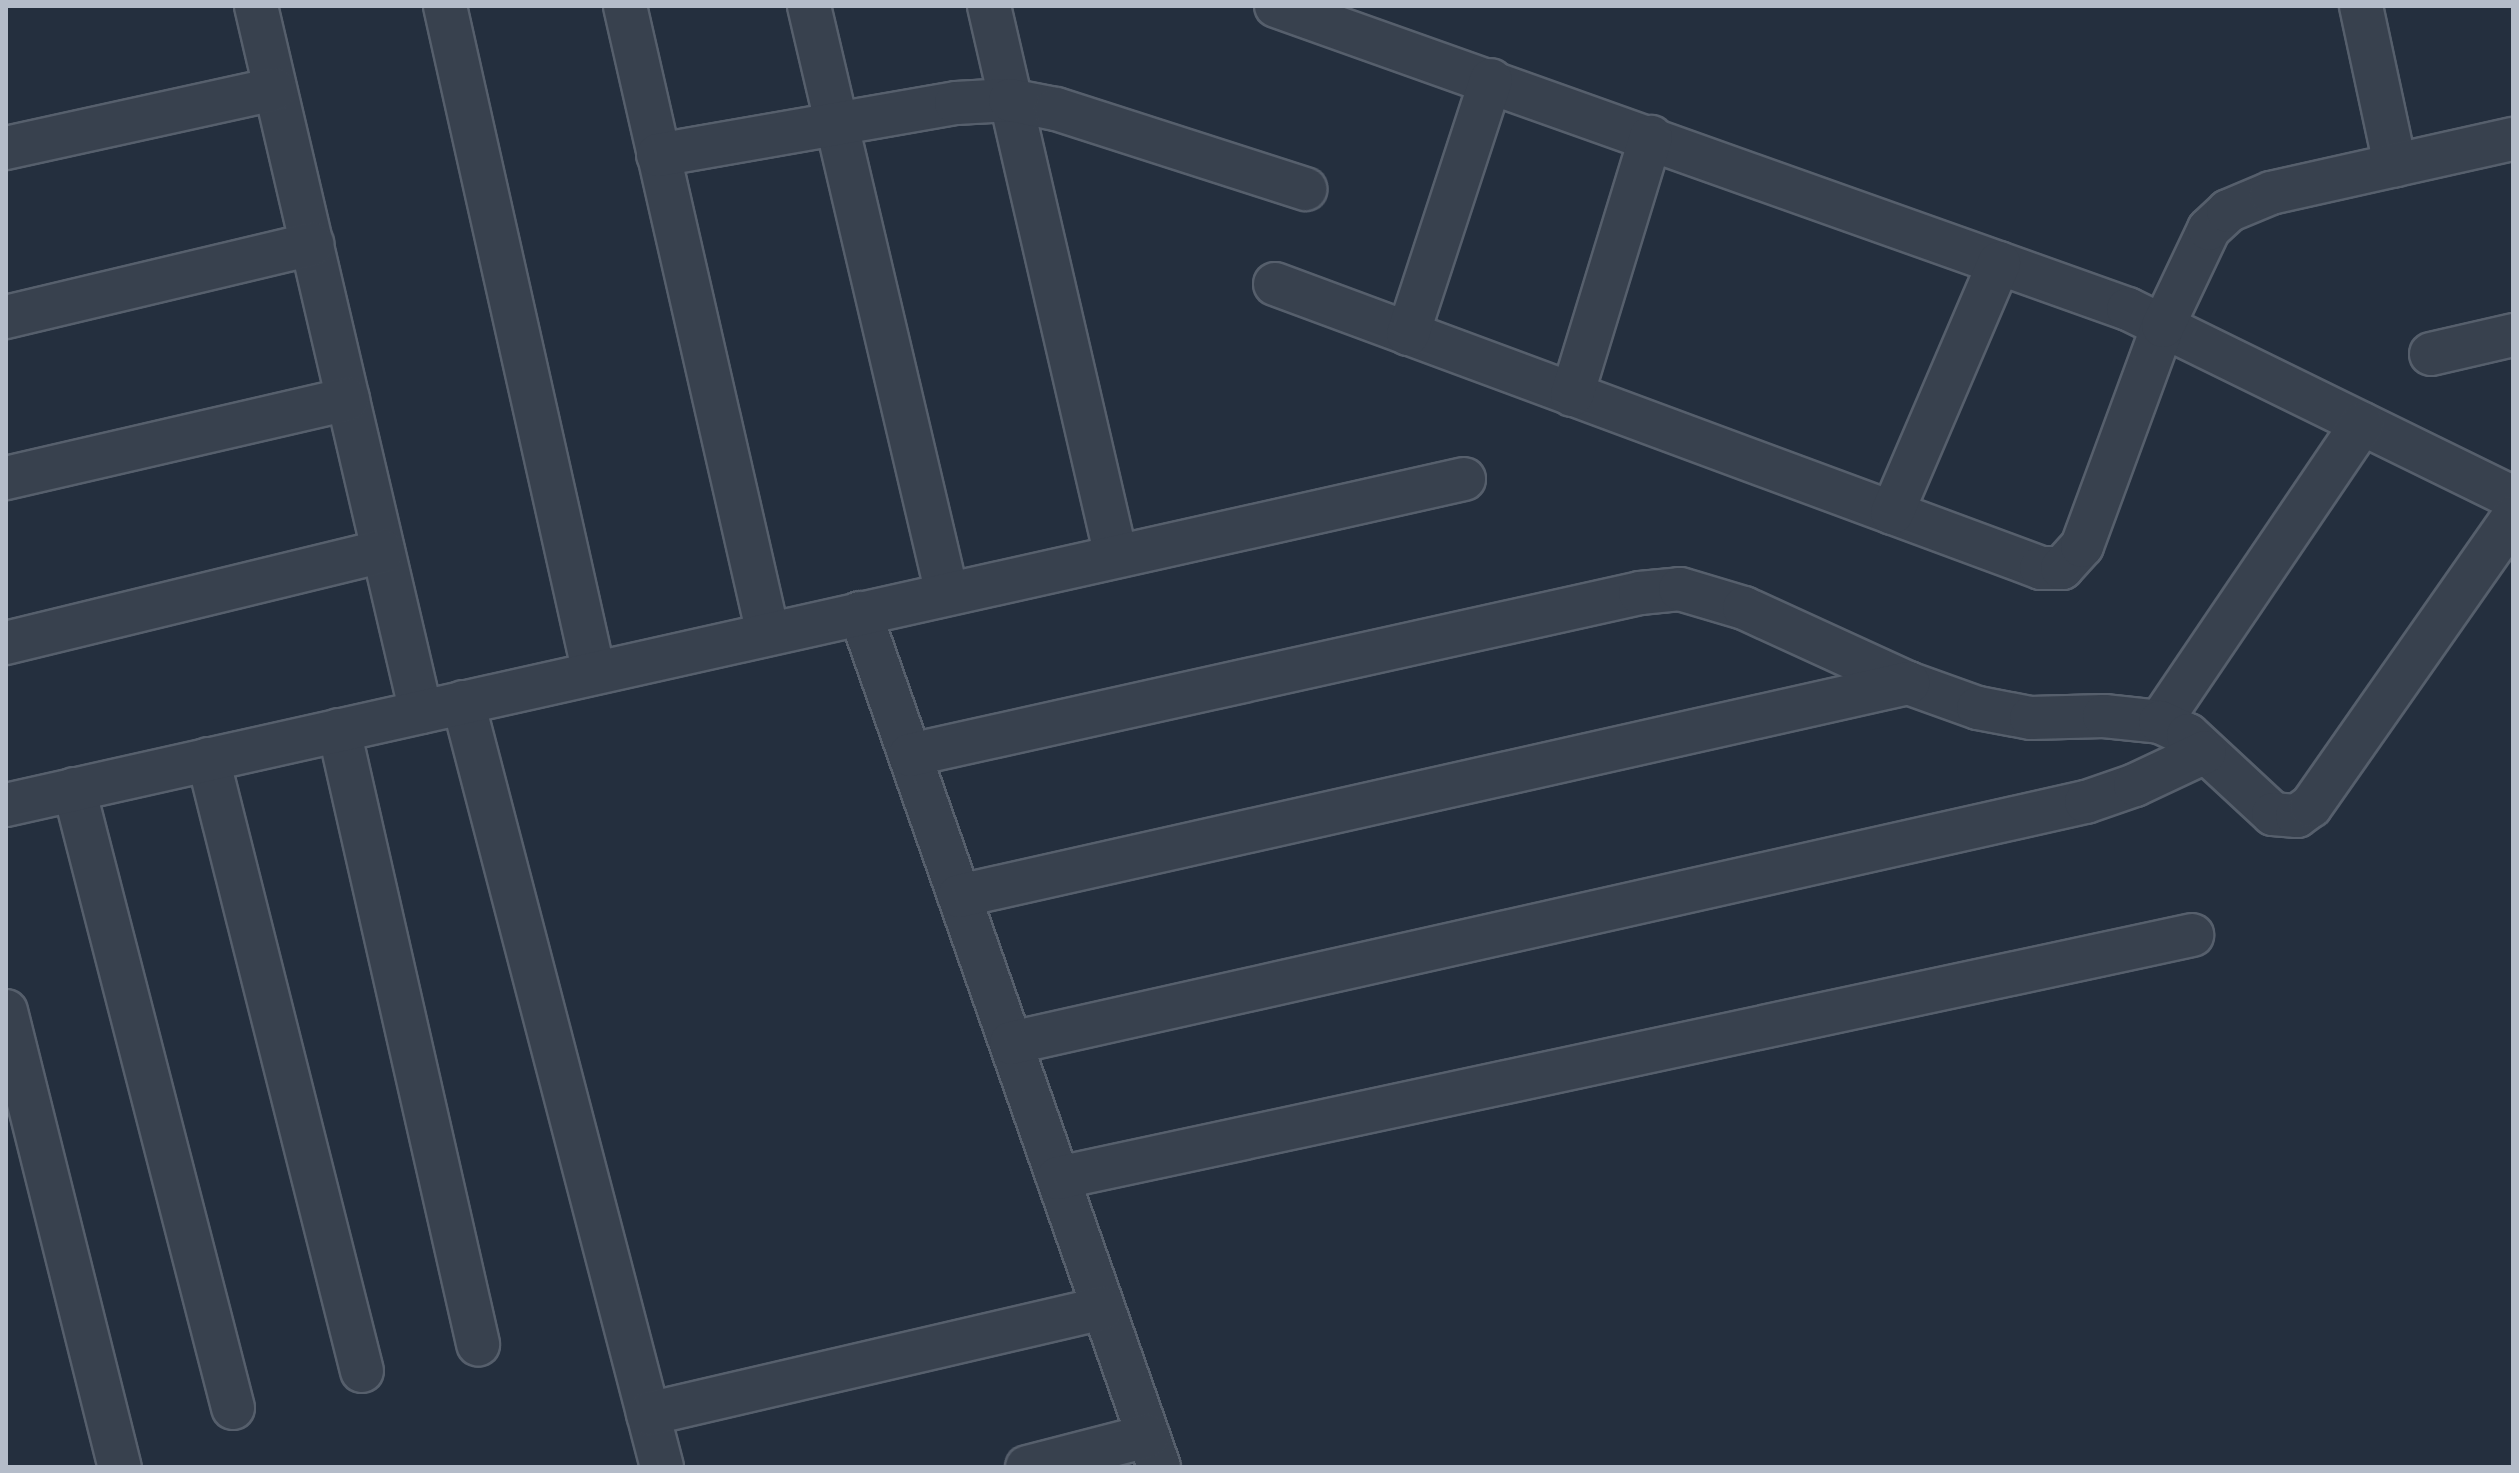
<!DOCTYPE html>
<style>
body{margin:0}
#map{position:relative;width:2519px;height:1473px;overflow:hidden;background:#242f3e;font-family:Quicksand,sans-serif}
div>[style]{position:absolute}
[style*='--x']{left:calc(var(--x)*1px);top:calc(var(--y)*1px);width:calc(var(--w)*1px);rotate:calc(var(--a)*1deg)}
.roads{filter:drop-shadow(2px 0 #565f6c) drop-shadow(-2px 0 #565f6c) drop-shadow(0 2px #565f6c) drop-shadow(0 -2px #565f6c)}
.street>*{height:42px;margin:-21px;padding:0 21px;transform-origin:21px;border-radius:21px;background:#38414e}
span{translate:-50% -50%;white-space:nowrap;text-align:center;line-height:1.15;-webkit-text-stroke:8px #1d2633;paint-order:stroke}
.frame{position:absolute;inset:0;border:8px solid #b4bcc9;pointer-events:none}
</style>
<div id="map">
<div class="roads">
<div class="street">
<i style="--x:256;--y:6;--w:725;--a:76.85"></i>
<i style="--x:445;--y:6;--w:683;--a:77.41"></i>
<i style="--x:625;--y:6;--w:644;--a:77.17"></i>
<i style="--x:809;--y:6;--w:604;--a:76.79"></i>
<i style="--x:989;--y:6;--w:564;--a:77"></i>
<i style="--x:1276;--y:6;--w:904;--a:19.58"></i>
<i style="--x:2128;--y:309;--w:429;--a:26.1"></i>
<i style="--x:2361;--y:6;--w:163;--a:77.9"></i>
<i style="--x:6;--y:148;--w:275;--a:-12.4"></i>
<i style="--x:658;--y:155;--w:303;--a:-9.9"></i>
<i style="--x:956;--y:103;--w:54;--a:-3.2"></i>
<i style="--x:1010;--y:100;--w:47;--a:11.1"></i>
<i style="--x:1056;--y:109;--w:262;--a:17.8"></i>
<i style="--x:1275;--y:284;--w:817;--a:20.34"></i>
<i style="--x:2041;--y:568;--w:21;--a:0"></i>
<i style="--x:2062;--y:568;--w:30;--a:-48"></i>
<i style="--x:2082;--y:546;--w:234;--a:-69.8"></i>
<i style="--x:2163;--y:326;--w:107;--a:-64.6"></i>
<i style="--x:2209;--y:229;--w:26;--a:-43"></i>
<i style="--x:2228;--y:211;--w:47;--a:-22.7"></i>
<i style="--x:2271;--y:193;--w:248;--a:-12.6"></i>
<i style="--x:6;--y:317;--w:315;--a:-13.4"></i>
<i style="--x:1408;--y:334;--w:267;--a:-71.9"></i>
<i style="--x:2431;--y:354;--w:84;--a:-13"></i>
<i style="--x:1572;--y:395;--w:270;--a:-73"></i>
<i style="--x:6;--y:478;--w:351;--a:-13"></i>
<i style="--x:1892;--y:513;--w:272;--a:-66.8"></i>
<i style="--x:860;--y:613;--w:905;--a:70.7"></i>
<i style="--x:6;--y:643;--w:388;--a:-13.7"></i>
<i style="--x:463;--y:702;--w:790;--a:75.42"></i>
<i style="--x:2160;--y:722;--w:360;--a:-55.9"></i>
<i style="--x:339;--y:730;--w:630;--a:77.24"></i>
<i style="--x:910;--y:755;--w:748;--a:-12.51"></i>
<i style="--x:1640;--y:593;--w:40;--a:-5.7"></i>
<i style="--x:1680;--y:589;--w:67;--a:16.5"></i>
<i style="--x:1744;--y:608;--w:180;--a:24.6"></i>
<i style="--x:1908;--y:683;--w:74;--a:19.7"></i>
<i style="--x:1978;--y:708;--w:54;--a:10.7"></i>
<i style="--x:2031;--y:718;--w:73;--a:-1.6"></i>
<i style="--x:2104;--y:716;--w:56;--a:6.1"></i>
<i style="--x:2160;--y:722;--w:31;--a:25"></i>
<i style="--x:2188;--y:735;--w:116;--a:42.9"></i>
<i style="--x:2273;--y:814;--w:24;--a:5"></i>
<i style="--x:2297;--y:816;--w:17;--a:-36"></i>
<i style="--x:2311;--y:806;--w:353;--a:-55"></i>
<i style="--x:208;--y:759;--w:631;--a:75.88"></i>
<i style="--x:74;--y:789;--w:639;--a:75.59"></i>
<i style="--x:6;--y:805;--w:1494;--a:-12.6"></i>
<i style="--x:959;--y:896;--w:973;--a:-12.65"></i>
<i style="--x:6;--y:1011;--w:470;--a:76"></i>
<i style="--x:1011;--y:1043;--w:1102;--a:-12.64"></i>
<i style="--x:2086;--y:802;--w:52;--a:-19.1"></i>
<i style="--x:2135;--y:785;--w:77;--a:-25.2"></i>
<i style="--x:1058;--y:1178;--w:1160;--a:-12.09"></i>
<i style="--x:648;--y:1414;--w:467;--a:-13.1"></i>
<i style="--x:1027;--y:1467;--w:125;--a:-14.4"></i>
</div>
</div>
<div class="frame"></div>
</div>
